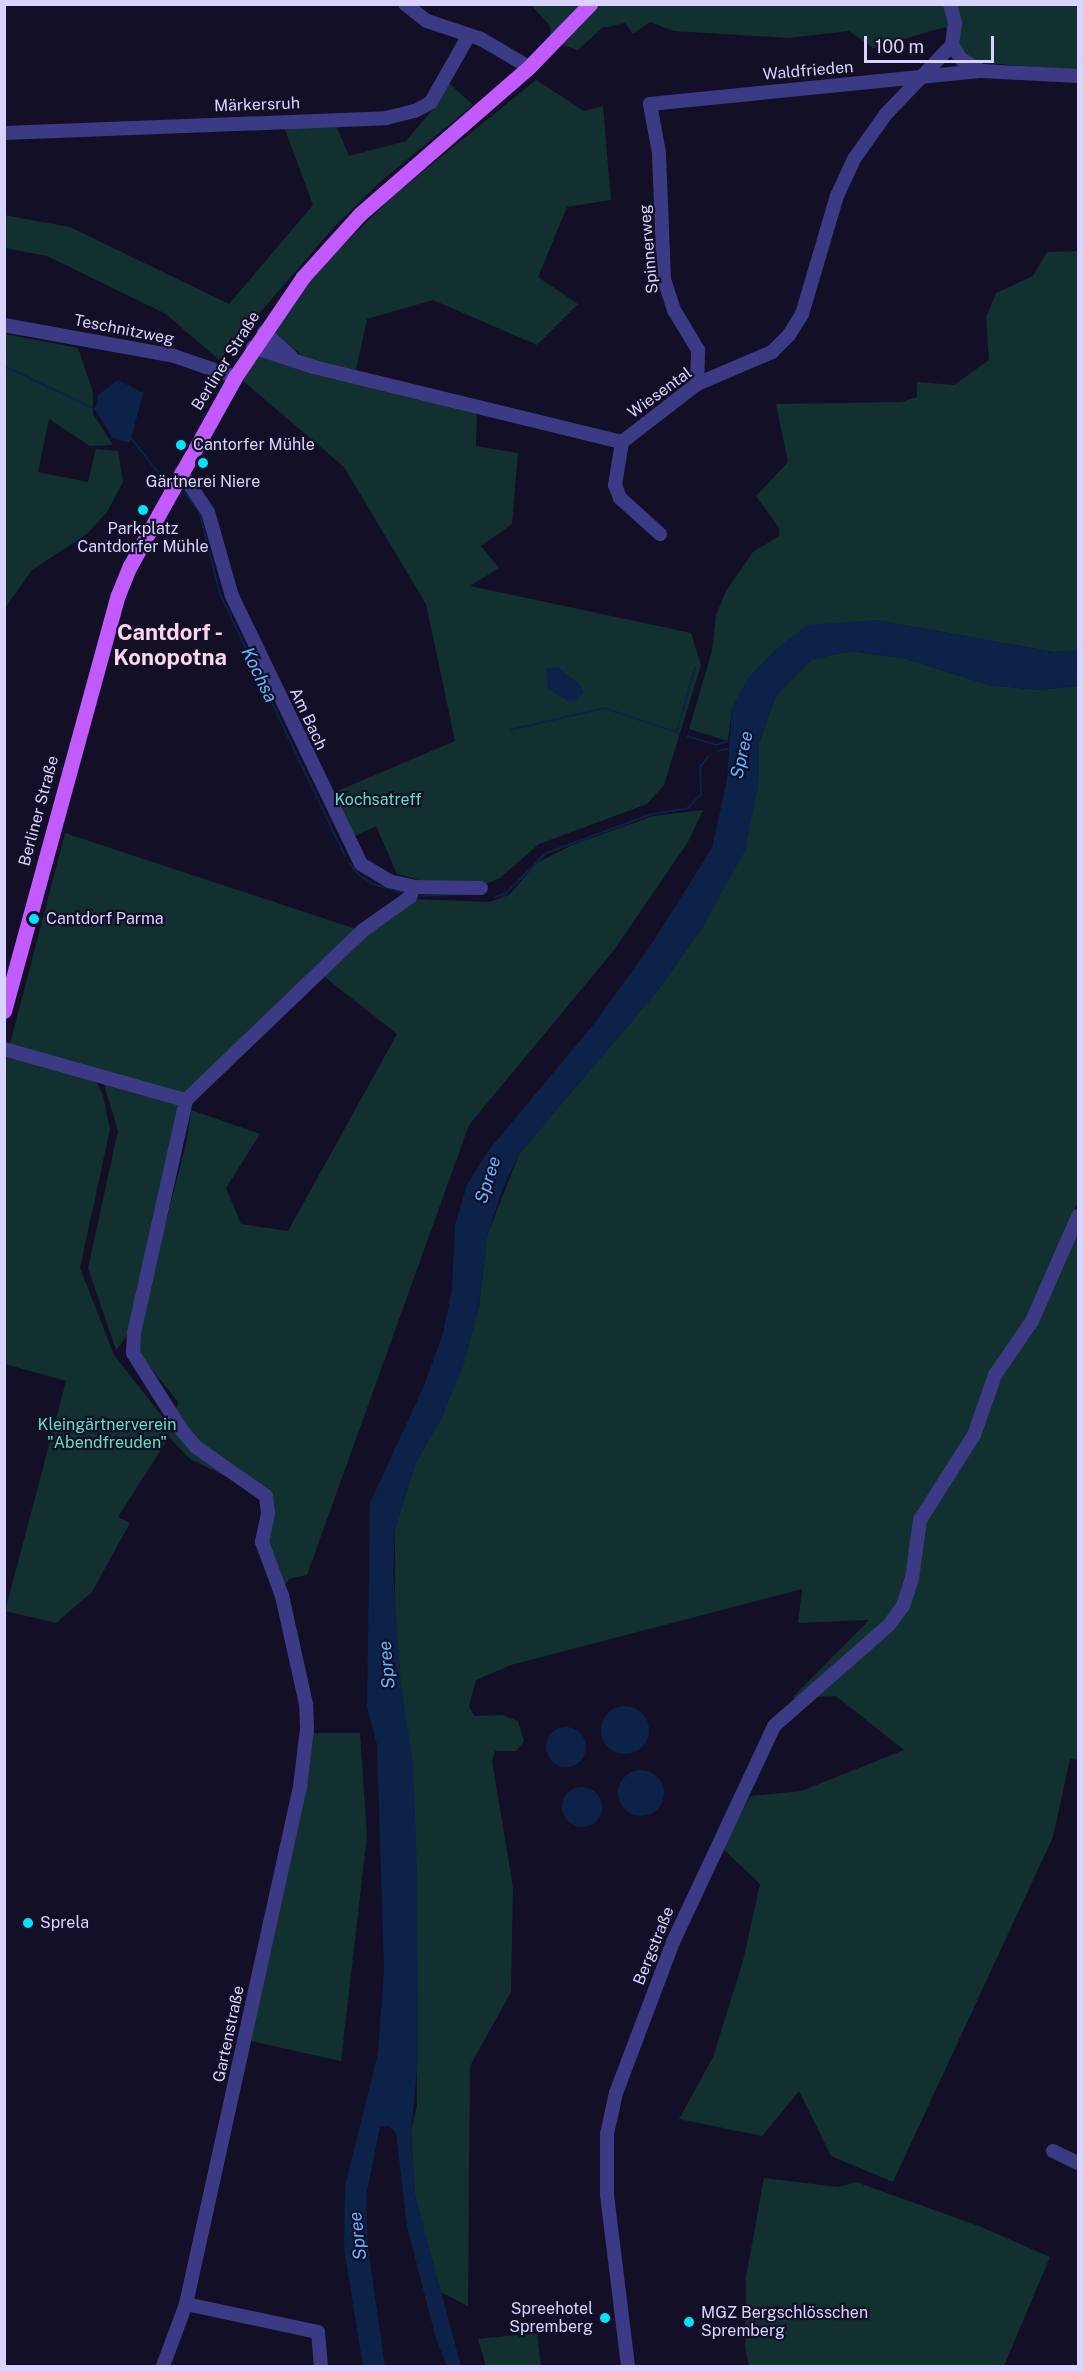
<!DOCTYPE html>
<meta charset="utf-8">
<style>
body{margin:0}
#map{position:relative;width:1083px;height:2371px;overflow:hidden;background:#130f26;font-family:"Public Sans",sans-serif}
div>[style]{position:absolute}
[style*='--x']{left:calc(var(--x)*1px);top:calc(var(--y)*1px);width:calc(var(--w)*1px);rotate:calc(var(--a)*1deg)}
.green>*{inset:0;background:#12302f}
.water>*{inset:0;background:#0c2248}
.round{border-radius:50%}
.stream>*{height:2px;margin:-1px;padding:0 1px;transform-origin:1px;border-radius:1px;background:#0c2248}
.minor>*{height:14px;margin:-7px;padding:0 7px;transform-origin:7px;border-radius:7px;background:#3d3a85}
.major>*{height:15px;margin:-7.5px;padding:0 7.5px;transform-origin:7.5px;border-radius:7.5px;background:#c25bff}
.dots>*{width:16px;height:16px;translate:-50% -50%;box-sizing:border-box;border:3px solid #130f26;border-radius:50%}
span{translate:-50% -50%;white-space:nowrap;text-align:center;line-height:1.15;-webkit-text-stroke:4.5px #130f26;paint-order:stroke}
.street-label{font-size:16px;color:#d9d4ff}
.poi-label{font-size:16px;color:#d9d4ff}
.left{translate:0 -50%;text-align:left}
.right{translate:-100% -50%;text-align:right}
.park-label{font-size:16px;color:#5fe0c0}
.water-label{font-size:18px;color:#62b6ff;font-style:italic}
.district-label{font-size:22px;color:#ffd6f0;font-weight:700}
.frame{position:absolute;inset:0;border:6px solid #d9d4ff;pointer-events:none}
.scale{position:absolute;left:864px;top:36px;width:130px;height:27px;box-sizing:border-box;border:3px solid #d9d4ff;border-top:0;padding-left:8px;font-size:18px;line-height:21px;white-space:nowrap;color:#d9d4ff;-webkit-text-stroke:4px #130f26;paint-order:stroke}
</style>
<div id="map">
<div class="green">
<i style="clip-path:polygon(531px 5px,580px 5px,550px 36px,550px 26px)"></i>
<i style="clip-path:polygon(597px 5px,1078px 5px,1078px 70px,984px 63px,966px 55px,945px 27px,873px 48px,849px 31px,789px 38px,674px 31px,650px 22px,633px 34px,625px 23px,602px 28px,578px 50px,560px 44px)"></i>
<i style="clip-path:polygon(536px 80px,584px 111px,603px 106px,611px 200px,567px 207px,538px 277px,578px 304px,537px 345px,433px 300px,367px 319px,356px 370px,305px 358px,273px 331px,314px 274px,394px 195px)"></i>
<i style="clip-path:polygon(449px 83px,473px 105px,380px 182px,335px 226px,219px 360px,166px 314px,47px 256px,5px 248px,4px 215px,70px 227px,229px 304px,313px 205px,284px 127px,335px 123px,349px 156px,406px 141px,434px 108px)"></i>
<i style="clip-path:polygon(1078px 251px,1078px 651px,1053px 652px,876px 620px,732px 708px,728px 741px,689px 729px,712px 651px,716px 615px,726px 591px,753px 552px,779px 536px,779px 528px,756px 496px,788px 462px,776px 404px,901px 402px,917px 397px,917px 382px,954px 385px,989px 360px,986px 317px,996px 293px,1033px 276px,1047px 252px)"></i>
<i style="clip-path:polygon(5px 334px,78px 348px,93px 392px,93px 414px,113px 445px,90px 446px,49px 419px,38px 472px,88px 482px,96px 449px,118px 451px,123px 482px,107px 512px,87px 534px,32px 570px,5px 608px)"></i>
<i style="clip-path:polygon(259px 354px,477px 406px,476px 446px,518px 453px,512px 524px,481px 546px,499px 568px,470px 586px,691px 633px,701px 665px,664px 785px,647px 804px,539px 844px,500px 878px,488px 883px,426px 882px,397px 874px,376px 826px,349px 839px,328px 795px,455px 741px,426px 604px,344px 467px,242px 380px)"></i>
<i style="clip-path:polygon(851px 651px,907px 659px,989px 685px,1038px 690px,1078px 686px,1078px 1201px,1048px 1275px,1078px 1225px,1078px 1760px,1070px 1759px,1053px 1837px,893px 2182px,831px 2156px,799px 2091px,762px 2136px,679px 2119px,713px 2057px,743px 1961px,760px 1884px,721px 1847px,751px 1796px,801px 1791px,904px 1750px,836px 1696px,792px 1698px,869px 1620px,798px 1623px,802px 1589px,511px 1665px,476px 1680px,469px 1706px,474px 1716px,502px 1715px,518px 1721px,524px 1741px,516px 1751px,495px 1751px,492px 1761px,513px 1888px,511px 1992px,470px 2066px,468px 2306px,437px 2290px,415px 2195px,411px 2132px,417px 2105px,417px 1971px,395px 1629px,395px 1529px,415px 1464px,443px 1415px,479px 1307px,487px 1236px,519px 1154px,658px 990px,703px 926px,758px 787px,759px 743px,776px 695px,812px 659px)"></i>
<i style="clip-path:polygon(703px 810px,688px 842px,614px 950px,469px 1125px,307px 1575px,289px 1579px,277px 1597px,259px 1542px,267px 1512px,262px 1494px,190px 1459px,169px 1437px,118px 1517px,130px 1523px,92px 1592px,56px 1623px,5px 1611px,66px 1381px,5px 1364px,6px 1054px,93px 1076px,103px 1095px,110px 1129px,80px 1268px,114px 1355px,172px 1429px,178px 1402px,137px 1351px,138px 1331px,187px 1140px,191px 1110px,260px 1134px,226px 1188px,241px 1224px,288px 1231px,397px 1034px,322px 975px,369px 932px,414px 899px,489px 902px,509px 895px,537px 863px,572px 845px,653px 816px)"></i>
<i style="clip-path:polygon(65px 833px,359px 930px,185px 1095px,10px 1044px)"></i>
<i style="clip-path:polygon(102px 1078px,179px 1104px,130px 1332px,116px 1350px,88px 1268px,118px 1131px)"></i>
<i style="clip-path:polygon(312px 1733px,360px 1733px,367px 1836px,341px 2061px,251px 2041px)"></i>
<i style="clip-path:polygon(764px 2178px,838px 2187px,856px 2182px,979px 2226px,1050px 2257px,1004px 2366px,749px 2366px,745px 2348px,746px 2277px)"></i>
<i style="clip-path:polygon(537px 2333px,541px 2366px,486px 2366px,478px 2339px)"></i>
</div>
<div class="water">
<i style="clip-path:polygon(118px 380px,143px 393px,130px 443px,113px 438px,95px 409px,98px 395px)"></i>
<i style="clip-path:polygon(876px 620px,1053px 652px,1078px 651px,1078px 686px,1038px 690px,989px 685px,907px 659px,851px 651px,812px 659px,776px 695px,759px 743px,758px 787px,745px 851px,703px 926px,658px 990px,519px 1154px,503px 1188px,487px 1236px,479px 1307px,464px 1364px,443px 1415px,415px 1464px,395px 1529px,393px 1574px,401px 1685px,413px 1763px,417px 1870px,418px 2059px,411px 2132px,415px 2195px,461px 2366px,447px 2366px,436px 2339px,407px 2226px,396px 2133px,389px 2126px,380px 2126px,366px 2196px,368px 2248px,385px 2366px,363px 2366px,344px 2249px,345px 2186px,378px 2053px,384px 1971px,377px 1745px,367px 1706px,370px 1503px,424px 1386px,443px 1333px,452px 1290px,455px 1225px,467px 1185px,487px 1152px,593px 1025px,649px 948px,712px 848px,727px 780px,732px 708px,748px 678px,776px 649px,807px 625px)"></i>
<i style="clip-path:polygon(558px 667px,581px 686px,584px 693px,576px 701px,569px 702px,548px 688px,546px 669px)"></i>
<i class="round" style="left:601px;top:1706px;width:48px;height:48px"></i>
<i class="round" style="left:546px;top:1727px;width:40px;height:40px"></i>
<i class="round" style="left:618px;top:1770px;width:46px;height:46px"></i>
<i class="round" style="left:562px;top:1787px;width:40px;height:40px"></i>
</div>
<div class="stream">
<i style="--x:4;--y:366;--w:103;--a:25.3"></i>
<i style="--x:131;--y:438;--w:53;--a:51.8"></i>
<i style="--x:184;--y:492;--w:24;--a:52"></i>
<i style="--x:199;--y:511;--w:86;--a:75.8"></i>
<i style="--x:220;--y:594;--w:290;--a:64.5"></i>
<i style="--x:510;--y:730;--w:97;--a:-13.2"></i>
<i style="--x:604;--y:708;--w:79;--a:18.4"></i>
<i style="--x:677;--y:731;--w:66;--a:-74.1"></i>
<i style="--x:687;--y:736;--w:30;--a:17"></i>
<i style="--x:716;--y:745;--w:13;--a:-18"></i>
<i style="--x:717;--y:751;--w:11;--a:-10"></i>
<i style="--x:349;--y:863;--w:16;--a:50"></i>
<i style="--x:359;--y:875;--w:17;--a:33"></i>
<i style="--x:373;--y:884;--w:33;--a:16"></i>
<i style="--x:420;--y:896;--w:48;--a:-2.4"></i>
<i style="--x:495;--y:897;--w:10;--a:-17"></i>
<i style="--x:505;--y:894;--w:58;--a:-45"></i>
<i style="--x:546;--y:853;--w:113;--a:-20.2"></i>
<i style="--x:652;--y:814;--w:36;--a:-9"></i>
<i style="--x:688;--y:808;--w:19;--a:-47"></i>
<i style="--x:701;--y:794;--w:27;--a:-92"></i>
<i style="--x:700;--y:767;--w:13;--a:-51"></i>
</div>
<div class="minor">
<i style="--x:405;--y:4;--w:28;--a:38"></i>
<i style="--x:427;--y:21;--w:57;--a:18.4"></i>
<i style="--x:481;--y:39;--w:56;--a:30.3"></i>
<i style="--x:950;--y:4;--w:20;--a:75"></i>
<i style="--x:955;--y:23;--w:22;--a:98"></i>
<i style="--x:952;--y:45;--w:17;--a:57"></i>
<i style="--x:961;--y:59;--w:24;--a:30"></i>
<i style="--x:4;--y:133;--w:382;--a:-2.2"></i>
<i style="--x:386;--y:118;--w:30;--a:-14"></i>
<i style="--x:415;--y:111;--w:18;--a:-29"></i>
<i style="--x:431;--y:102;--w:77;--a:-60.4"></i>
<i style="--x:4;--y:325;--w:173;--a:10.3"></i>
<i style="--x:174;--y:356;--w:65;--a:19"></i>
<i style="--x:264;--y:332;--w:36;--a:42"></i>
<i style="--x:253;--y:347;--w:64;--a:18.2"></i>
<i style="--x:314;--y:367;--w:317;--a:13.7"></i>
<i style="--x:697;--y:384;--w:34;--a:-88"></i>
<i style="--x:698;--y:350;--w:47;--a:-121"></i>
<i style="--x:674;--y:310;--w:33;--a:-108"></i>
<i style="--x:664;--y:279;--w:126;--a:-92.3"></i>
<i style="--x:659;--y:153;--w:50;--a:-100.4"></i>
<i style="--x:650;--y:104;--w:334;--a:-5.7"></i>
<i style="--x:982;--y:71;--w:96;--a:3"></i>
<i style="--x:622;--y:442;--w:95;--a:-37.7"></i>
<i style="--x:697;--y:384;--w:82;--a:-23.1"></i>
<i style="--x:772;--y:352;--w:24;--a:-45"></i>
<i style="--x:789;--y:335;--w:25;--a:-58"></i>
<i style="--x:802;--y:314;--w:123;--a:-73.5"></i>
<i style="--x:837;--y:196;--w:41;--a:-65.3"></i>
<i style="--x:854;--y:159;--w:55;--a:-54.6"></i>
<i style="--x:886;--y:114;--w:95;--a:-46.3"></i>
<i style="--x:622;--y:442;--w:44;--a:99.2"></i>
<i style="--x:615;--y:485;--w:14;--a:69"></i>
<i style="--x:620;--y:498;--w:54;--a:42"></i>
<i style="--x:181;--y:472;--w:48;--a:56"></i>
<i style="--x:208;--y:512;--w:87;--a:74.1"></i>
<i style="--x:232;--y:596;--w:297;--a:64.3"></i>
<i style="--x:361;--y:864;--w:33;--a:31"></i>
<i style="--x:389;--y:881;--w:26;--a:13"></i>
<i style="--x:414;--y:887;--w:67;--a:0.9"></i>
<i style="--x:4;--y:1049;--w:189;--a:15.7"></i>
<i style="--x:1053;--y:2151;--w:28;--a:26"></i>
<i style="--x:186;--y:2304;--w:135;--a:12"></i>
<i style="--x:318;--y:2332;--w:34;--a:85"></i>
<i style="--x:163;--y:2366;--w:66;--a:-69.6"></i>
<i style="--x:186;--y:2304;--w:529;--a:-77.57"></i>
<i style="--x:300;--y:1787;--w:58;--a:-83.1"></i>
<i style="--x:307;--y:1729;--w:25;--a:-92"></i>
<i style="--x:306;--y:1704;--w:111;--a:-102.5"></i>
<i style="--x:282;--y:1596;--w:58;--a:-110.3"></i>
<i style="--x:262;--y:1542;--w:30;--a:-78"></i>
<i style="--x:268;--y:1513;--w:17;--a:-97"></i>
<i style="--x:266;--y:1496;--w:85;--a:-145"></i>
<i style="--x:196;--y:1447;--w:23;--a:-130"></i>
<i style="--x:181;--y:1429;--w:90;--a:-122.3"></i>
<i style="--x:133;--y:1353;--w:20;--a:-87"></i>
<i style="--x:134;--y:1333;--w:239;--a:-77.4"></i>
<i style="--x:186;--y:1100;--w:244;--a:-43.8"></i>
<i style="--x:362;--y:931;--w:59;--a:-35.3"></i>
<i style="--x:410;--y:897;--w:11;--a:-68"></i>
<i style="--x:628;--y:2366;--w:173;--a:-97"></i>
<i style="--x:607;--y:2194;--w:60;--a:-90"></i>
<i style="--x:607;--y:2134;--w:42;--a:-77.6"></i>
<i style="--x:616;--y:2093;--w:161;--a:-69.3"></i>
<i style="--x:673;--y:1942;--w:238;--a:-64.9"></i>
<i style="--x:774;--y:1726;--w:153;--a:-41.3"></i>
<i style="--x:889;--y:1625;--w:24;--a:-54"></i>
<i style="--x:903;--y:1606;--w:28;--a:-72"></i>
<i style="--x:912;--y:1579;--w:60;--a:-82.3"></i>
<i style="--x:920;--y:1520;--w:101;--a:-57.6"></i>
<i style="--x:974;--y:1435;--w:64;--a:-70.7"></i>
<i style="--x:995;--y:1375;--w:65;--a:-55.6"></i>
<i style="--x:1032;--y:1321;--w:115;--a:-66.3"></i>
</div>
<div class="major">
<i style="--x:4;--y:1011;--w:431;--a:-74.7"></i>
<i style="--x:118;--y:595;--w:31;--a:-68"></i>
<i style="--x:130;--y:566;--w:216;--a:-60.9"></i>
<i style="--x:235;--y:377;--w:121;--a:-55.8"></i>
<i style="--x:303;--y:277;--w:85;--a:-47.9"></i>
<i style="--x:360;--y:214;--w:224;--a:-41"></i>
<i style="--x:529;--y:67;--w:88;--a:-45.9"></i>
</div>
<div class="dots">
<i style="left:181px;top:445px;background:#00e5ff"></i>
<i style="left:203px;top:463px;background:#00e5ff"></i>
<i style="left:143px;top:510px;background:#00e5ff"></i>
<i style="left:34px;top:919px;background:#00e5ff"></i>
<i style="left:28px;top:1923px;background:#00e5ff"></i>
<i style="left:605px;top:2318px;background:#00e5ff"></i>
<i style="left:689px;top:2322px;background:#00e5ff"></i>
</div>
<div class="street-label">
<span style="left:808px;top:71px;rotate:-5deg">Waldfrieden</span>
<span style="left:257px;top:105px;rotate:-2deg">Märkersruh</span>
<span style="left:649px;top:249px;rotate:-95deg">Spinnerweg</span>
<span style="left:124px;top:330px;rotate:11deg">Teschnitzweg</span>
<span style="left:226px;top:361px;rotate:-58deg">Berliner Straße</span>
<span style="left:660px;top:393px;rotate:-36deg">Wiesental</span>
<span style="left:308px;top:719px;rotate:65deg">Am Bach</span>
<span style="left:39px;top:811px;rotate:-75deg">Berliner Straße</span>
<span style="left:654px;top:1946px;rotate:-68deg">Bergstraße</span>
<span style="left:229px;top:2034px;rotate:-78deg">Gartenstraße</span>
</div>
<div class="poi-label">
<span class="left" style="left:193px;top:445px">Cantorfer Mühle</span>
<span style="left:203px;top:482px">Gärtnerei Niere</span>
<span style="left:143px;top:538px">Parkplatz<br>Cantdorfer Mühle</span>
<span class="left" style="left:46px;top:919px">Cantdorf Parma</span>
<span class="left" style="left:40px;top:1923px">Sprela</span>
<span class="right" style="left:593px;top:2318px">Spreehotel<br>Spremberg</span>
<span class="left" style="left:701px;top:2322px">MGZ Bergschlösschen<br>Spremberg</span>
</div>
<div class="park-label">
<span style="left:378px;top:800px">Kochsatreff</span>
<span style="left:107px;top:1434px">Kleingärtnerverein<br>"Abendfreuden"</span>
</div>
<div class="water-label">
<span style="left:259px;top:675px;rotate:64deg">Kochsa</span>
<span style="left:742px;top:755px;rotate:-77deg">Spree</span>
<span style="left:488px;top:1180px;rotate:-72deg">Spree</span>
<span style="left:387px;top:1665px;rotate:-95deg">Spree</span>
<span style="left:358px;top:2236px;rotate:-96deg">Spree</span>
</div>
<div class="district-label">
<span style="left:170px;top:645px">Cantdorf -<br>Konopotna</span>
</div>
<div class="frame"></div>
<div class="scale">100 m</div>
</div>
